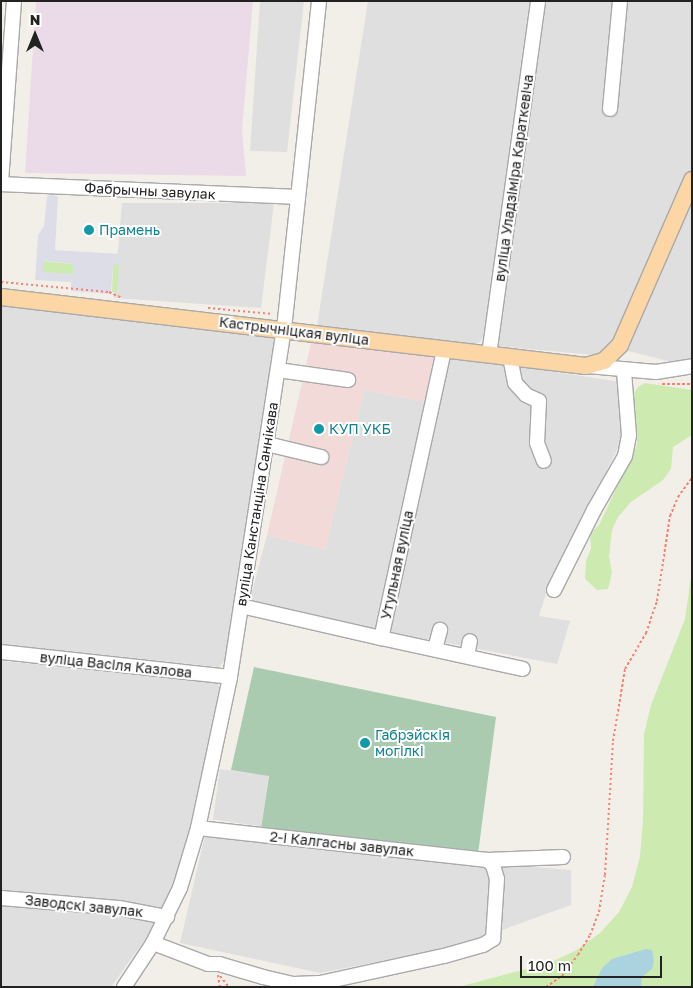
<!DOCTYPE html>
<meta charset="utf-8">
<style>
body{margin:0}
#map{position:relative;width:693px;height:988px;overflow:hidden;background:#f2efe9;font-family:"Golos Text",sans-serif}
div>[style]{position:absolute}
[style*='--x']{left:calc(var(--x)*1px);top:calc(var(--y)*1px);width:calc(var(--w)*1px);rotate:calc(var(--a)*1deg)}
.residential>*{inset:0;background:#e0dfdf;transform-origin:0 0}
.commercial>*{inset:0;background:#f2dad9}
.industrial>*{inset:0;background:#ebdbe8}
.grass>*{inset:0;background:#cdebb0;transform-origin:0 0}
.cemetery>*{inset:0;background:#aacbaf}
.plaza>*{inset:0;background:#dddde8}
.water>*{inset:0;background:#aad3df}
.path>*{height:2px;margin-top:-1px;transform-origin:0;background:repeating-linear-gradient(90deg,#fa8072 0 2.5px,transparent 0 5px)}
.roads{filter:drop-shadow(1px 0 #a9a9a9) drop-shadow(-1px 0 #a9a9a9) drop-shadow(0 1px #a9a9a9) drop-shadow(0 -1px #a9a9a9)}
.minor>*{height:14px;margin:-7px;padding:0 7px;transform-origin:7px;border-radius:7px;background:#fff}
.major>*{height:16px;margin:-8px;padding:0 8px;transform-origin:8px;border-radius:8px;background:#fcd6a4}
.dots>*{width:14px;height:14px;translate:-50% -50%;box-sizing:border-box;border:2px solid #fff;border-radius:50%}
span{translate:-50% -50%;white-space:nowrap;text-align:center;line-height:1.15;-webkit-text-stroke:4px #fff;paint-order:stroke}
.street-label{font-size:14px;color:#222}
.culture-label{font-size:14px;color:#0d838f}
.left{translate:0 -50%;text-align:left}
.frame{position:absolute;inset:0;border:2px solid #222;pointer-events:none}
.north{position:absolute;left:10px;top:10px;width:50px;height:50px;-webkit-text-stroke:4px #fff;paint-order:stroke;rotate:0deg;font-size:14px;font-weight:700;line-height:20px;text-align:center;color:#222}
.north::after{content:'';display:block;margin:auto;width:18px;height:22px;background:#222;clip-path:polygon(50% 0,100% 100%,50% 72%,0 100%)}
.scale{position:absolute;left:520px;top:956px;width:142px;height:22px;box-sizing:border-box;border:2px solid #222;border-top:0;padding-left:6px;font-size:15px;line-height:18px;white-space:nowrap;color:#222;-webkit-text-stroke:4px #fff;paint-order:stroke}
</style>
<div id="map">
<div class="residential">
<i style="clip-path:polygon(260px 1px,304px 1px,287px 152px,250px 151px)"></i>
<i style="clip-path:polygon(368px 1px,533px 1px,485px 338px,471px 348px,317px 326px)"></i>
<i style="clip-path:polygon(544px 1px,692px 1px,692px 166px,622px 330px,604px 356px,498px 346px)"></i>
<i style="clip-path:polygon(692px 195px,692px 367px,624px 350px)"></i>
<i style="clip-path:polygon(122px 203px,274px 203px,261px 308px,114px 298px)"></i>
<i style="clip-path:polygon(1px 305px,277px 335px,230px 654px,219px 667px,1px 644px)"></i>
<i style="clip-path:polygon(448px 356px,621px 382px,624px 436px,549px 584px,539px 616px,570px 621px,557px 664px,389px 632px)"></i>
<i style="clip-path:polygon(364px 390px,425px 402px,377px 629px,250px 600px,267px 535px,325px 550px)"></i>
<i style="clip-path:polygon(1px 661px,214px 681px,224px 691px,192px 827px,164px 913px,111px 987px,1px 987px)"></i>
<i style="left:220px;top:769px;width:49px;height:51px;rotate:8deg"></i>
<i style="clip-path:polygon(205px 835px,308px 848px,571px 870px,571px 905px,458px 946px,320px 973px,180px 943px)"></i>
</div>
<div class="commercial">
<i style="clip-path:polygon(312px 339px,434px 356px,425px 402px,364px 390px,325px 550px,267px 535px)"></i>
</div>
<div class="industrial">
<i style="clip-path:polygon(36px 1px,253px 1px,242px 130px,246px 176px,25px 173px)"></i>
</div>
<div class="grass">
<i style="left:43px;top:261px;width:31px;height:11px;rotate:6deg"></i>
<i style="clip-path:polygon(113px 264px,119px 265px,117px 292px,112px 292px)"></i>
<i style="clip-path:polygon(645px 383px,692px 390px,692px 435px,673px 447px,671px 469px,663px 480px,631px 502px,618px 517px,612px 530px,609px 556px,612px 573px,608px 589px,597px 590px,585px 579px,586px 561px,591px 548px,590px 534px,599px 525px,637px 445px,637px 431px,632px 417px,632px 397px,638px 387px)"></i>
<i style="clip-path:polygon(692px 570px,692px 987px,458px 987px,549px 963px,575px 951px,600px 933px,619px 912px,632px 887px,640px 856px,643px 820px,644px 734px,651px 705px,685px 619px)"></i>
</div>
<div class="cemetery">
<i style="clip-path:polygon(254px 667px,496px 717px,478px 854px,261px 829px,269px 776px,231px 770px)"></i>
</div>
<div class="plaza">
<i style="clip-path:polygon(evenodd,51px 194px,58px 197px,55px 250px,120px 254px,119px 265px,113px 265px,111px 294px,71px 291px,71px 282px,35px 280px,38px 235px,44px 226px,47px 197px,51px 194px,44px 261px,73px 264px,73px 274px,43px 272px,44px 261px)"></i>
</div>
<div class="water">
<i style="clip-path:polygon(646px 949px,652px 950px,654px 962px,652px 969px,642px 977px,641px 987px,593px 987px,602px 968px,612px 959px)"></i>
</div>
<div class="path">
<i style="--x:1;--y:282;--w:108;--a:5.3"></i>
<i style="--x:109;--y:292;--w:14;--a:25"></i>
<i style="--x:208;--y:308;--w:65;--a:5.3"></i>
<i style="--x:662;--y:384;--w:30;--a:0"></i>
<i style="--x:218;--y:975;--w:12;--a:81"></i>
<i style="--x:220;--y:976;--w:14;--a:51"></i>
<i style="--x:546;--y:987;--w:19;--a:-35"></i>
<i style="--x:562;--y:976;--w:26;--a:-53"></i>
<i style="--x:578;--y:955;--w:23;--a:-59"></i>
<i style="--x:590;--y:935;--w:25;--a:-69"></i>
<i style="--x:599;--y:912;--w:37;--a:-81"></i>
<i style="--x:605;--y:875;--w:134;--a:-86.6"></i>
<i style="--x:613;--y:741;--w:73;--a:-80.5"></i>
<i style="--x:625;--y:669;--w:42;--a:-59.7"></i>
<i style="--x:646;--y:633;--w:34;--a:-71"></i>
<i style="--x:657;--y:601;--w:86;--a:-81.3"></i>
<i style="--x:670;--y:516;--w:21;--a:-67"></i>
<i style="--x:678;--y:497;--w:24;--a:-54"></i>
</div>
<div class="roads">
<div class="minor">
<i style="--x:610;--y:109;--w:108;--a:-84.7"></i>
<i style="--x:1;--y:182;--w:181;--a:-85.9"></i>
<i style="--x:1;--y:184;--w:297;--a:2.5"></i>
<i style="--x:444;--y:350;--w:295;--a:102.3"></i>
<i style="--x:381;--y:638;--w:145;--a:12.3"></i>
<i style="--x:489;--y:355;--w:357;--a:-82.1"></i>
<i style="--x:510;--y:357;--w:26;--a:79"></i>
<i style="--x:515;--y:383;--w:16;--a:47"></i>
<i style="--x:526;--y:395;--w:14;--a:25"></i>
<i style="--x:539;--y:401;--w:42;--a:92.7"></i>
<i style="--x:537;--y:443;--w:19;--a:69"></i>
<i style="--x:588;--y:366;--w:68;--a:5"></i>
<i style="--x:656;--y:372;--w:36;--a:-9"></i>
<i style="--x:278;--y:370;--w:71;--a:8.1"></i>
<i style="--x:267;--y:444;--w:56;--a:13.5"></i>
<i style="--x:554;--y:590;--w:89;--a:-63.4"></i>
<i style="--x:594;--y:510;--w:62;--a:-60.1"></i>
<i style="--x:625;--y:456;--w:21;--a:-79"></i>
<i style="--x:629;--y:435;--w:64;--a:-94.5"></i>
<i style="--x:241;--y:606;--w:144;--a:12.9"></i>
<i style="--x:435;--y:649;--w:20;--a:-75"></i>
<i style="--x:1;--y:652;--w:230;--a:6.2"></i>
<i style="--x:467;--y:656;--w:15;--a:-79"></i>
<i style="--x:198;--y:828;--w:291;--a:6.3"></i>
<i style="--x:487;--y:860;--w:76;--a:-2.3"></i>
<i style="--x:1;--y:898;--w:118;--a:4.8"></i>
<i style="--x:119;--y:908;--w:49;--a:10.6"></i>
<i style="--x:153;--y:943;--w:59;--a:20.9"></i>
<i style="--x:208;--y:964;--w:11;--a:0"></i>
<i style="--x:219;--y:964;--w:46;--a:16.5"></i>
<i style="--x:263;--y:977;--w:32;--a:13"></i>
<i style="--x:294;--y:984;--w:26;--a:-2"></i>
<i style="--x:320;--y:983;--w:127;--a:-12.3"></i>
<i style="--x:444;--y:956;--w:41;--a:-15.8"></i>
<i style="--x:483;--y:945;--w:12;--a:-31"></i>
<i style="--x:493;--y:939;--w:60;--a:-86.2"></i>
<i style="--x:497;--y:879;--w:15;--a:-106"></i>
<i style="--x:493;--y:865;--w:8;--a:-140"></i>
<i style="--x:124;--y:987;--w:53;--a:-56.6"></i>
<i style="--x:153;--y:943;--w:61;--a:-63.9"></i>
<i style="--x:180;--y:888;--w:63;--a:-73.3"></i>
<i style="--x:198;--y:828;--w:154;--a:-78"></i>
<i style="--x:230;--y:677;--w:352;--a:-81.2"></i>
<i style="--x:284;--y:329;--w:330;--a:-83.9"></i>
</div>
<div class="major">
<i style="--x:1;--y:297;--w:589;--a:6.73"></i>
<i style="--x:586;--y:366;--w:19;--a:-16"></i>
<i style="--x:604;--y:361;--w:23;--a:-45"></i>
<i style="--x:620;--y:345;--w:180;--a:-66.4"></i>
</div>
</div>
<div class="dots">
<i style="left:89px;top:230px;background:#0f9aa8"></i>
<i style="left:319px;top:429px;background:#0f9aa8"></i>
<i style="left:365px;top:743px;background:#0f9aa8"></i>
</div>
<div class="street-label">
<span style="left:514px;top:178px;rotate:-82deg">вуліца Уладзіміра Караткевіча</span>
<span style="left:150px;top:191px;rotate:3deg">Фабрычны завулак</span>
<span style="left:294px;top:331px;rotate:7deg">Кастрычніцкая вуліца</span>
<span style="left:257px;top:504px;rotate:-81deg">вуліца Канстанціна Саннікава</span>
<span style="left:397px;top:565px;rotate:-78deg">Утульная вуліца</span>
<span style="left:116px;top:665px;rotate:6deg">вуліца Васіля Казлова</span>
<span style="left:342px;top:844px;rotate:6deg">2-і Калгасны завулак</span>
<span style="left:84px;top:906px;rotate:6deg">Заводскі завулак</span>
</div>
<div class="culture-label">
<span class="left" style="left:99px;top:230px">Прамень</span>
<span class="left" style="left:329px;top:429px">КУП УКБ</span>
<span class="left" style="left:375px;top:743px">Габрэйскія<br>могілкі</span>
</div>
<div class="frame"></div>
<div class="north">N</div>
<div class="scale">100 m</div>
</div>
